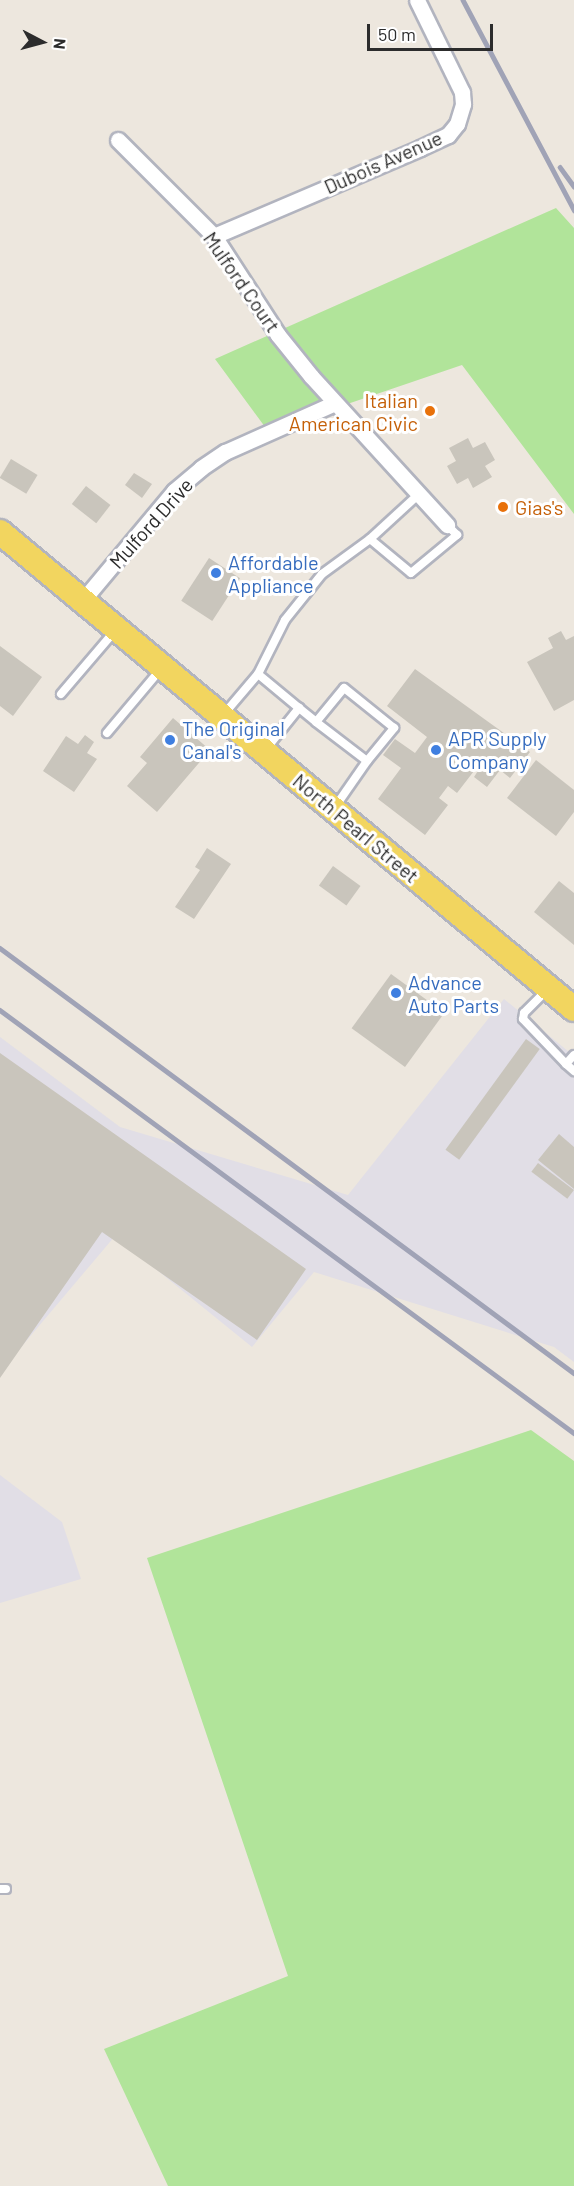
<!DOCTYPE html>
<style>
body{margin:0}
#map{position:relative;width:574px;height:2186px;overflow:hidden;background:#ede7de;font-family:Barlow,sans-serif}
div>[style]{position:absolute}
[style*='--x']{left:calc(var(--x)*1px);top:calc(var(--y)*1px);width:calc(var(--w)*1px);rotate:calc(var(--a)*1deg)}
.industrial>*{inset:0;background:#e1dee6}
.green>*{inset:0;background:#b1e49a}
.building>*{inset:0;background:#c9c5bc;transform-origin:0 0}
.roads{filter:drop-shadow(2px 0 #b2b4bf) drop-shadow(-2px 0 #b2b4bf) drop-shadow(0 2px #b2b4bf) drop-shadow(0 -2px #b2b4bf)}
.service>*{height:8px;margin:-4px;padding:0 4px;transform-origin:4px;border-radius:4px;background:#fff}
.minor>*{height:15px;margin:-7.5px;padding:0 7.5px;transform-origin:7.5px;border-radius:7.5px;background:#fff}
.primary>*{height:24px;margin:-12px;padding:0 12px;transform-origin:12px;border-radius:12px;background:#f2d55f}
.rail>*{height:4.5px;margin:-2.25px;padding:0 2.25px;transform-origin:2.25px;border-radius:2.25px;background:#a0a3b6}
.dots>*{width:16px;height:16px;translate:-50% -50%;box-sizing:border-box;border:3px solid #fff;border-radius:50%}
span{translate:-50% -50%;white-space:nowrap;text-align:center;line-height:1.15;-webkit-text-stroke:6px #fff;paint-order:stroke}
.street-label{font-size:20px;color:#2c2c2c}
.food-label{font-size:20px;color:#c56008}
.right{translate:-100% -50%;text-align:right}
.left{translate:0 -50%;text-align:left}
.shop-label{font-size:20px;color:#366cbe}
.north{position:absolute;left:12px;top:12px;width:60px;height:60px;-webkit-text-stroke:4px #fff;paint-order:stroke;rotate:96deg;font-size:16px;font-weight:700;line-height:24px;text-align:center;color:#2c2c2c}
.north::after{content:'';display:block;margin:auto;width:21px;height:27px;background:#2c2c2c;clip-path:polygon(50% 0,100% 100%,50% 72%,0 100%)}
.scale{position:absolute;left:367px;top:24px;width:126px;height:27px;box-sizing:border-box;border:3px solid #2c2c2c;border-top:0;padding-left:8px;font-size:18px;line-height:21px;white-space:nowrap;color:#2c2c2c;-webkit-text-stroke:4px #fff;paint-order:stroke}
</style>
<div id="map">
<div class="industrial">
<i style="clip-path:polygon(504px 999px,574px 1056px,574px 1362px,554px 1347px,314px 1272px,252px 1347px,115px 1236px,0 1372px,0 1037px,120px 1127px,348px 1195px)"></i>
<i style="clip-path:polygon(0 1475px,62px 1522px,81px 1579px,0 1603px)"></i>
</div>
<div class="green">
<i style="clip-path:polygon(556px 208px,574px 228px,574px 514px,462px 365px,268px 431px,215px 359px)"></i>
<i style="clip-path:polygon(531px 1430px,574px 1461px,574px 2186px,168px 2186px,104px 2049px,288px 1976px,147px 1558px)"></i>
</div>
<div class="building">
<i style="clip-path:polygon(468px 438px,473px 448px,485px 442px,495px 460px,485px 466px,492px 477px,473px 488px,468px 478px,457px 484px,447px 466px,456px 461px,449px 448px)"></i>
<i style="left:11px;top:459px;width:31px;height:22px;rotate:31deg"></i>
<i style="clip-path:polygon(134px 473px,152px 484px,142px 498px,125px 485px)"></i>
<i style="left:86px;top:486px;width:31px;height:23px;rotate:38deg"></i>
<i style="left:209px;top:558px;width:37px;height:51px;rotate:33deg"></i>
<i style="clip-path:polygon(561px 631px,566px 640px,574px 636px,574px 700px,554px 711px,527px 662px,553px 648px,548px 638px)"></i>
<i style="clip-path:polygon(0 646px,42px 677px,13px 716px,0 706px)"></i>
<i style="clip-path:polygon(415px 669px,530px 752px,510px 778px,500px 770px,487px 787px,474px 777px,485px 760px,494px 765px,484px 758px,457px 793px,448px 786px,439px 798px,448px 805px,425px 835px,378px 799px,401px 768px,383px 755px,395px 739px,415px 753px,427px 737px,387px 706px)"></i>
<i style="clip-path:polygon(173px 718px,210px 750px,157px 812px,127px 786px,147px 763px,140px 757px)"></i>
<i style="clip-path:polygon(85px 735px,94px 742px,87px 753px,97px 759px,74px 792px,43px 771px,66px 736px,78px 744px)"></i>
<i style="clip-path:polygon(536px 760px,574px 790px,574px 812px,556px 836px,507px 798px)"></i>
<i style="clip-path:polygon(207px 848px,231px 864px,194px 919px,175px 907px,200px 870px,195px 867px)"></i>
<i style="left:333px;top:866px;width:34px;height:24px;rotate:36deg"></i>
<i style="clip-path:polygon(559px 881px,574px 893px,574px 945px,534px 912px)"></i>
<i style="left:391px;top:974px;width:66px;height:67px;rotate:36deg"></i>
<i style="left:526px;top:1039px;width:17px;height:137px;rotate:36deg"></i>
<i style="clip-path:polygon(0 1053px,306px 1269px,257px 1340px,102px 1232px,0 1378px)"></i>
<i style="clip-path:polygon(559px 1134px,574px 1147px,574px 1189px,538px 1160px)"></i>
<i style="left:538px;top:1163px;width:45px;height:11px;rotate:37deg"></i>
</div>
<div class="roads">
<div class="service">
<i style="--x:370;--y:539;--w:67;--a:-42.6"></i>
<i style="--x:258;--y:674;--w:60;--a:-63.4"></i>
<i style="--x:285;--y:620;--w:59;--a:-51.2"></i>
<i style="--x:322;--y:574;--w:59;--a:-36.1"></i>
<i style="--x:370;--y:539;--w:53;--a:39.7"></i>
<i style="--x:411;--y:573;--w:60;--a:-39.6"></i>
<i style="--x:457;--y:535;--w:14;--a:-135"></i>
<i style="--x:61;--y:694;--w:82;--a:-49.5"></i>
<i style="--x:224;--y:714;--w:52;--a:-49.6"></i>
<i style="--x:258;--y:674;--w:53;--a:39.7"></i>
<i style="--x:299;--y:708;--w:22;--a:39"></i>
<i style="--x:316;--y:722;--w:64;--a:37.4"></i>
<i style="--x:367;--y:761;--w:43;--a:-50.7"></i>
<i style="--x:394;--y:728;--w:64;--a:-141.3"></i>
<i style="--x:344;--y:688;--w:44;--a:129.5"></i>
<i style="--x:107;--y:733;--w:82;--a:-49.9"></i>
<i style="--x:266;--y:749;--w:53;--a:-51.2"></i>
<i style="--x:335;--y:807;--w:56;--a:-55.2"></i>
<i style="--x:546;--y:991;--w:31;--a:135"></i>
<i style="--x:524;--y:1013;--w:6;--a:99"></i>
<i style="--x:523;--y:1019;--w:62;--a:46.3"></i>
<i style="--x:574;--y:1055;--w:12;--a:132"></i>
<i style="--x:566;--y:1064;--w:11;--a:41"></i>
<i style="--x:0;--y:1889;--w:6;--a:0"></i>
</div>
<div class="minor">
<i style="--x:118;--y:140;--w:136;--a:45"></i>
<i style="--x:214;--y:236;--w:118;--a:57.1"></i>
<i style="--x:278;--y:335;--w:53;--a:51.2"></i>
<i style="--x:311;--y:376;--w:202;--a:47.6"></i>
<i style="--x:214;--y:236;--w:224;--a:-23.1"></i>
<i style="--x:420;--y:148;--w:31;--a:-25"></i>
<i style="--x:448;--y:135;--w:14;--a:-51"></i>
<i style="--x:457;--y:124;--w:21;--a:-73"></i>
<i style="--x:463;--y:104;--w:12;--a:-95"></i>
<i style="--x:462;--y:92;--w:102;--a:-116.1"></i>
<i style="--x:83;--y:600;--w:142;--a:-50.1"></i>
<i style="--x:174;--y:491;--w:35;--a:-40"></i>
<i style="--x:201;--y:468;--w:29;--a:-34"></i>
<i style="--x:225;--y:452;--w:120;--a:-24"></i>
</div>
<div class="primary">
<i style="--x:0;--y:532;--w:746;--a:39.73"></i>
</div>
</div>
<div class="rail">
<i style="--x:463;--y:0;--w:238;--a:62.1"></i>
<i style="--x:560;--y:167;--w:24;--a:54"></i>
<i style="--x:0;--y:948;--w:714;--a:36.52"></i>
<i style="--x:0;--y:1010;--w:713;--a:36.39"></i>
</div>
<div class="dots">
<i style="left:430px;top:411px;background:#e8710a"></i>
<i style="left:503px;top:507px;background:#e8710a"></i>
<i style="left:216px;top:573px;background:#3f7fe0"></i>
<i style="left:170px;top:740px;background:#3f7fe0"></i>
<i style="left:436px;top:750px;background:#3f7fe0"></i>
<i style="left:396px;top:993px;background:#3f7fe0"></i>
</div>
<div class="street-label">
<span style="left:383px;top:162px;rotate:-24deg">Dubois Avenue</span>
<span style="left:242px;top:282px;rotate:55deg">Mulford Court</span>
<span style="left:151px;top:523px;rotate:-48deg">Mulford Drive</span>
<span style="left:356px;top:828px;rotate:40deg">North Pearl Street</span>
</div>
<div class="food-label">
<span class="right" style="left:418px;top:412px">Italian<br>American Civic</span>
<span class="left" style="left:515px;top:507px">Gias's</span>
</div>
<div class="shop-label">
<span class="left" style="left:228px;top:574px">Affordable<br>Appliance</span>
<span class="left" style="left:182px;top:740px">The Original<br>Canal's</span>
<span class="left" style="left:448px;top:750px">APR Supply<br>Company</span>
<span class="left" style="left:408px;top:994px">Advance<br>Auto Parts</span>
</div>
<div class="north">N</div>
<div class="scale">50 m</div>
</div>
